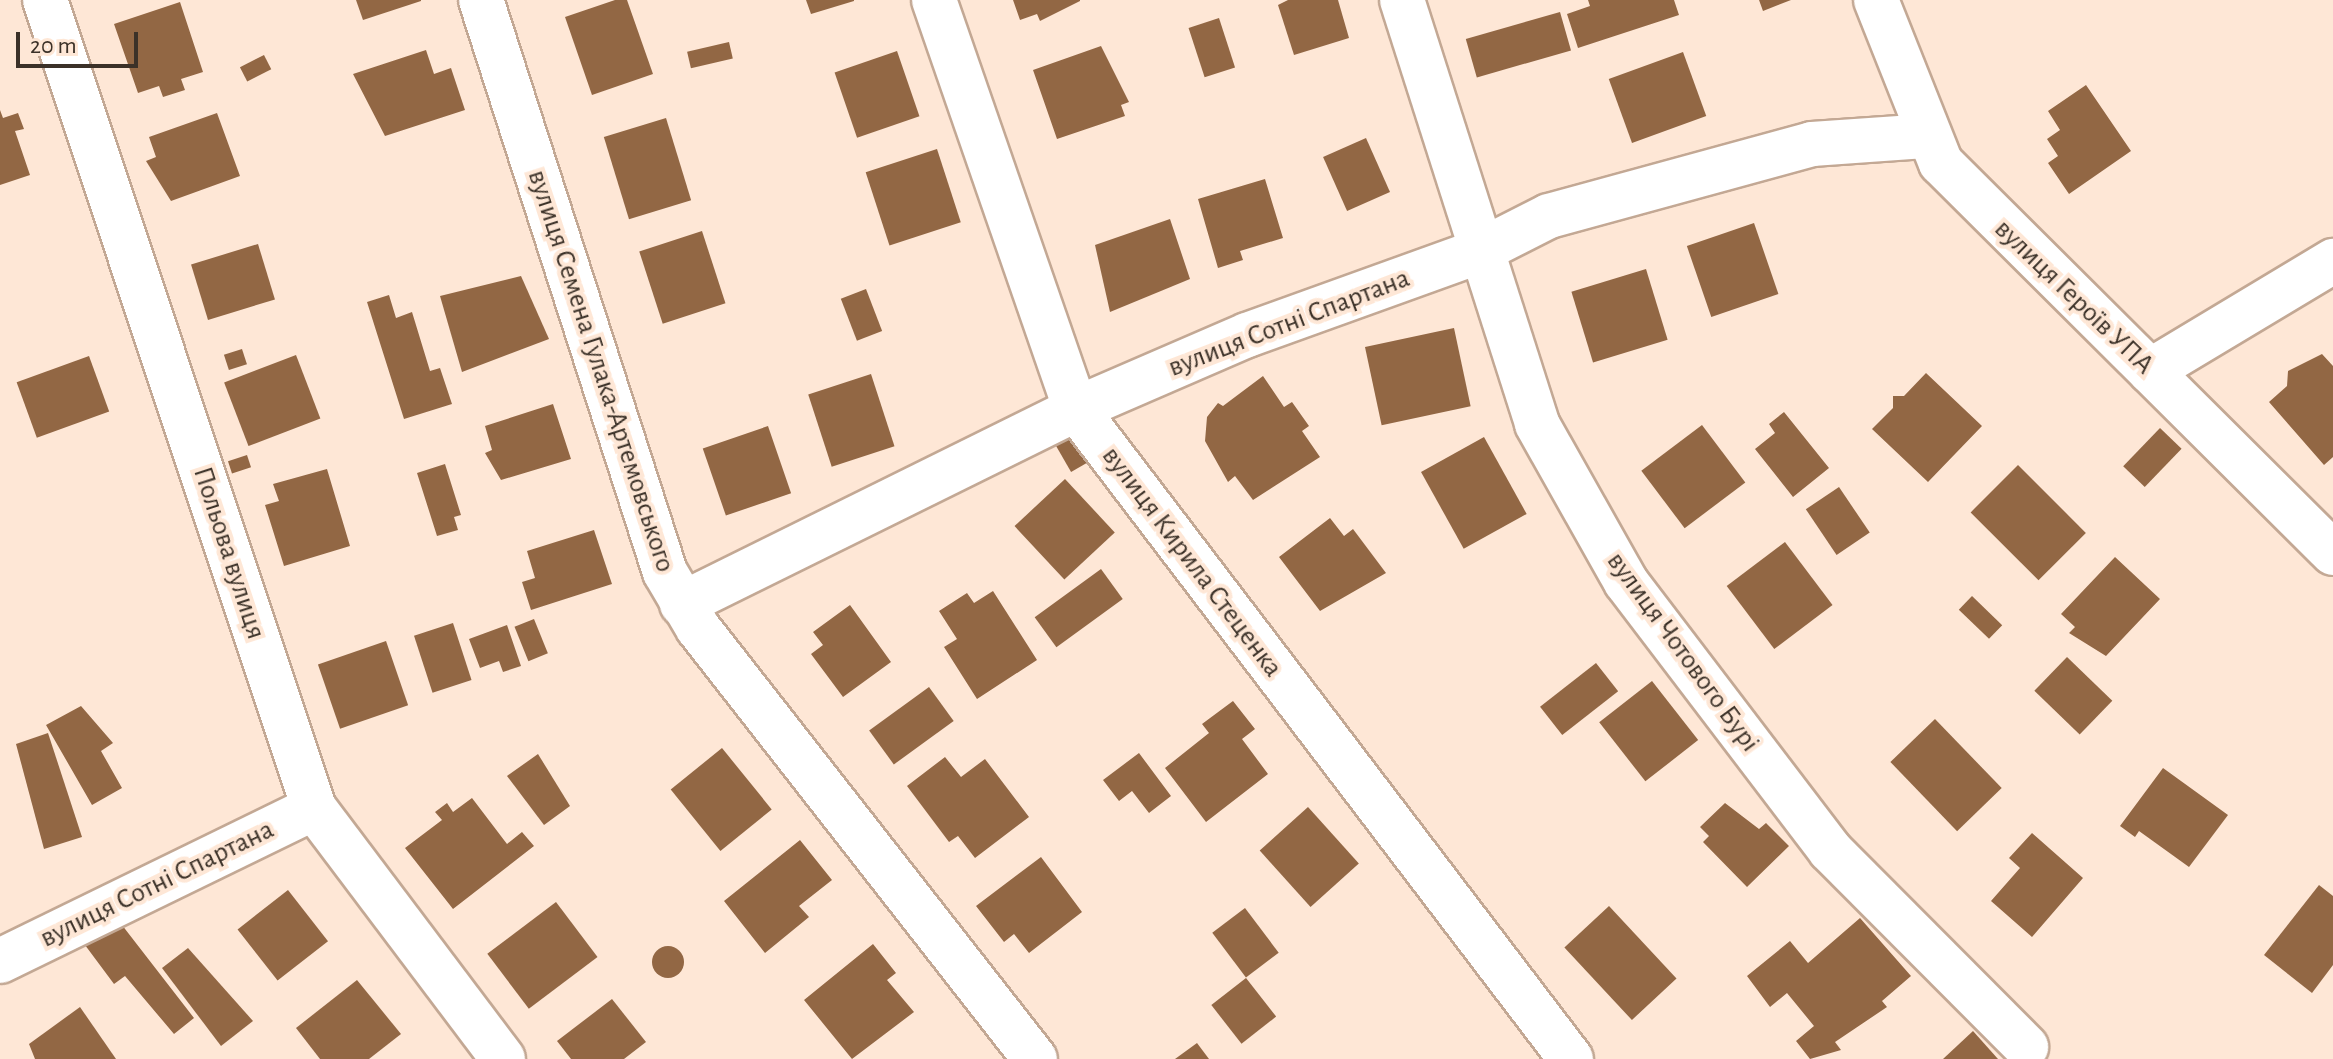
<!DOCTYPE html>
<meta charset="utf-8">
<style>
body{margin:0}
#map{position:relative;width:2333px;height:1059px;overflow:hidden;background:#fee7d6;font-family:"Alegreya Sans",sans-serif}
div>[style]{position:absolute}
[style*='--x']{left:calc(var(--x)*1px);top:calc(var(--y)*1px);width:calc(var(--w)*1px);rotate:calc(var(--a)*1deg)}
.building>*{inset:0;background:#926744;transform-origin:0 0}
.round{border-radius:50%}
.roads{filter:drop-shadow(2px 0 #c3a894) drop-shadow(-2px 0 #c3a894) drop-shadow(0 2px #c3a894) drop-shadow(0 -2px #c3a894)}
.minor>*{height:44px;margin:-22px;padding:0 22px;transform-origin:22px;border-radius:22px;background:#fff}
span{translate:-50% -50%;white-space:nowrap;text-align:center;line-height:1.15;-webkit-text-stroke:8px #fee7d6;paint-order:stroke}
.street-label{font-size:28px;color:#3b3128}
.scale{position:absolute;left:16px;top:32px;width:122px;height:36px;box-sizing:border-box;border:4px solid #3b3128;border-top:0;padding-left:10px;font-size:24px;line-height:28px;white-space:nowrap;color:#3b3128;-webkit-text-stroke:6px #fee7d6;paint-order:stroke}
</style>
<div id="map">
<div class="building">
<i style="clip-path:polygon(356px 0,421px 0,421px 1px,363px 20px)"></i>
<i style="clip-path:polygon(615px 0,627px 0,653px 74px,592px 95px,565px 17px)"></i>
<i style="clip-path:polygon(806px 0,854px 0,854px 1px,811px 14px)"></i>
<i style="clip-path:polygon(1013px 0,1080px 0,1080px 1px,1040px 21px,1037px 14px,1020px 20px)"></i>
<i style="clip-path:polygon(1288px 0,1338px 0,1349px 38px,1294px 55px,1278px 5px)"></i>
<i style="clip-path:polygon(1588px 0,1674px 0,1679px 15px,1578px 48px,1567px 14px,1590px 6px)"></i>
<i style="clip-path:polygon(1759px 0,1791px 0,1763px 11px)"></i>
<i style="clip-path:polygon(180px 2px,203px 72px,181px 79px,185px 90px,163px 97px,159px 86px,138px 93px,114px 24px)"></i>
<i style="left:1560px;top:12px;width:40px;height:98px;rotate:74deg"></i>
<i style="left:1219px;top:18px;width:52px;height:32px;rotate:72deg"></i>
<i style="left:729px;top:42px;width:17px;height:43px;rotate:77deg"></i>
<i style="clip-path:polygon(1101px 46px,1129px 102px,1121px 105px,1125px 116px,1057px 139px,1033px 70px)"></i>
<i style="clip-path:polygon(426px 50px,434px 74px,451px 68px,465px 110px,385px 136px,353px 74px)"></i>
<i style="left:897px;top:51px;width:69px;height:66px;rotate:71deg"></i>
<i style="left:1683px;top:52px;width:68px;height:79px;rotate:70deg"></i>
<i style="left:264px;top:55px;width:16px;height:27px;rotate:63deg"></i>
<i style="clip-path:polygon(2086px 85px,2131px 151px,2069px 194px,2048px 163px,2058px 156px,2047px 139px,2060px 130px,2048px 111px)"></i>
<i style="clip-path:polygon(0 110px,3px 118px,18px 113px,24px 129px,15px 131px,30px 175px,0 185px)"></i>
<i style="clip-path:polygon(217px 113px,240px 176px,171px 201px,146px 161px,156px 157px,149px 137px)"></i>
<i style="left:666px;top:118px;width:86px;height:65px;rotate:73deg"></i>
<i style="left:1366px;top:138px;width:59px;height:47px;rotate:66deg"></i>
<i style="left:937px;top:149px;width:77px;height:75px;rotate:72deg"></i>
<i style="clip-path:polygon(1265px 179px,1283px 238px,1240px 251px,1243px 260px,1218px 268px,1198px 199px)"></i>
<i style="clip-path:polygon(1170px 219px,1190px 279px,1110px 312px,1095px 245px)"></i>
<i style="left:1754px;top:223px;width:75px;height:71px;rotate:71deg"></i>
<i style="left:702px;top:231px;width:76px;height:66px;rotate:72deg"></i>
<i style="left:258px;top:244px;width:58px;height:70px;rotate:73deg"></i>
<i style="left:1646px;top:269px;width:74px;height:78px;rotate:73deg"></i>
<i style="clip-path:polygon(521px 276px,549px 339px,462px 372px,440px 296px)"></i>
<i style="left:866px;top:289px;width:45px;height:27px;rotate:69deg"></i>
<i style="clip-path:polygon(389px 295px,396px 318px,412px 312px,430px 371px,440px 368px,452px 404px,404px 419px,367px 302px)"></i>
<i style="left:1454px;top:328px;width:80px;height:91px;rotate:78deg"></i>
<i style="left:242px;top:349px;width:16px;height:19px;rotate:72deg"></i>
<i style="clip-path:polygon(2322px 354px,2333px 366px,2333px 457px,2324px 465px,2269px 402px,2287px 386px,2288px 371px)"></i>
<i style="left:296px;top:355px;width:68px;height:77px;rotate:69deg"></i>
<i style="left:89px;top:356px;width:59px;height:77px;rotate:70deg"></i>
<i style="clip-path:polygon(1926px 373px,1982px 426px,1928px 482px,1872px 429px,1893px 408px,1893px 396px,1904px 396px)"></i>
<i style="left:871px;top:374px;width:76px;height:66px;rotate:72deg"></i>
<i style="clip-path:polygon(1263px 376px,1284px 407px,1292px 402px,1309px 426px,1302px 431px,1320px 457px,1253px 500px,1235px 476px,1228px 482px,1205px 441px,1207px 417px,1218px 403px,1223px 406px)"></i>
<i style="clip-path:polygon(553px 404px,571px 459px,501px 480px,485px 453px,492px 450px,485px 426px)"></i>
<i style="clip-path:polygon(1784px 412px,1829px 468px,1793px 497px,1755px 449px,1775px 433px,1769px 424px)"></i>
<i style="left:1702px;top:425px;width:72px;height:76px;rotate:53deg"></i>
<i style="left:768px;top:426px;width:71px;height:69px;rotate:71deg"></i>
<i style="left:2160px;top:428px;width:30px;height:53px;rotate:44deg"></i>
<i style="left:1074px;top:431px;width:34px;height:23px;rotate:60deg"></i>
<i style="left:1484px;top:437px;width:88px;height:72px;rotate:61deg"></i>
<i style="left:247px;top:455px;width:13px;height:20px;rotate:72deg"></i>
<i style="clip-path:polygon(445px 464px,461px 515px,454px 517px,458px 530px,437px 536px,417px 473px)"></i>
<i style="left:2018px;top:465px;width:96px;height:67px;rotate:45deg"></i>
<i style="clip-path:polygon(327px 469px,350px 546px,284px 566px,265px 505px,279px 501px,273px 484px)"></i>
<i style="left:1065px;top:479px;width:73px;height:69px;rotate:47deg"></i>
<i style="left:1839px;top:487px;width:55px;height:40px;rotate:56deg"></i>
<i style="clip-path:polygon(1330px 518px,1344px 536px,1353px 529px,1386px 573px,1320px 611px,1279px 557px)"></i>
<i style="clip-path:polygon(594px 530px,612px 584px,531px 610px,522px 582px,535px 578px,527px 551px)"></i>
<i style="left:1785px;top:542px;width:79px;height:73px;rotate:53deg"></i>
<i style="clip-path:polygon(2115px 557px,2160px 599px,2106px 656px,2069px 633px,2075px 627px,2061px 614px)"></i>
<i style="left:1101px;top:569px;width:37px;height:82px;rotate:54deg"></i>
<i style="clip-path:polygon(993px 591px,1037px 660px,977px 699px,944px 647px,957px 639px,939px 611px,967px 593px,974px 603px)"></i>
<i style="left:1972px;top:596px;width:42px;height:19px;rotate:44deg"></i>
<i style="clip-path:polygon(850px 605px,891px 662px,843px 697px,811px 654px,823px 645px,813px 632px)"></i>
<i style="left:534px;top:619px;width:37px;height:21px;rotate:68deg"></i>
<i style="left:453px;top:623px;width:60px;height:41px;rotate:72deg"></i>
<i style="clip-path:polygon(507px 625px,521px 666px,503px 672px,499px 661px,480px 668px,469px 639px)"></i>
<i style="left:386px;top:641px;width:68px;height:72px;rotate:71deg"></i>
<i style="left:2067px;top:657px;width:63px;height:47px;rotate:44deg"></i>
<i style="left:1596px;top:663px;width:36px;height:71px;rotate:52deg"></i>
<i style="left:1652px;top:681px;width:75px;height:67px;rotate:52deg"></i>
<i style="left:929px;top:687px;width:42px;height:74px;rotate:54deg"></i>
<i style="clip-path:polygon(1233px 701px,1255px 729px,1242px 739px,1268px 774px,1206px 822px,1165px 768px,1209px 733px,1202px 724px)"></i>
<i style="clip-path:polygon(81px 706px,113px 743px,101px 751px,122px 788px,92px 805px,46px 725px)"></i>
<i style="left:1935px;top:719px;width:96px;height:62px;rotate:46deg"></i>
<i style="clip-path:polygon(48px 733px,82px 837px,44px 849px,16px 744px)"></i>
<i style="left:722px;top:748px;width:79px;height:66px;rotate:51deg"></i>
<i style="clip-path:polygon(1139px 753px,1171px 796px,1149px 813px,1132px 791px,1119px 801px,1103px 780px)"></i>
<i style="clip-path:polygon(538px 754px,570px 806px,544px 825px,507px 776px)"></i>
<i style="clip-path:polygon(945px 757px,961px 777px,985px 759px,1029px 817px,975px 858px,958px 836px,949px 842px,907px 786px)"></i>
<i style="clip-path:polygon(2163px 768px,2228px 815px,2189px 867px,2139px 831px,2135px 837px,2120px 826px)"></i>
<i style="clip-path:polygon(472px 798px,507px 844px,522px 832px,534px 846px,453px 909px,405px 848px,442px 820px,435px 812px,447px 803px,453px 812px)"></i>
<i style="clip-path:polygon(1725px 803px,1759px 829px,1766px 823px,1789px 846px,1747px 887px,1703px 842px,1709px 836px,1700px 827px)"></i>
<i style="left:1308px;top:807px;width:76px;height:65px;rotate:48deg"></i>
<i style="clip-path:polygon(2032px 833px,2083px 878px,2032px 937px,1991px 901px,2020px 868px,2009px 858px)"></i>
<i style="clip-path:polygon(800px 840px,832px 880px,799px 906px,809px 917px,765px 953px,724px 901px)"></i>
<i style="clip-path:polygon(1041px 857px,1082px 912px,1029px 953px,1014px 934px,1004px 942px,976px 906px)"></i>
<i style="clip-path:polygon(2319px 885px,2333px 896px,2333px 965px,2312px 993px,2264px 955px)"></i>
<i style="left:288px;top:890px;width:65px;height:64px;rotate:52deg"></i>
<i style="left:556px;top:902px;width:69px;height:86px;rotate:53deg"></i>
<i style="left:1609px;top:906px;width:99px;height:61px;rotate:47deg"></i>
<i style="left:1245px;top:908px;width:56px;height:41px;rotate:53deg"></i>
<i style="clip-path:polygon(115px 916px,194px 1018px,174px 1034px,125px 976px,114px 984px,82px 941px)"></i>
<i style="clip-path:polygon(1860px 918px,1911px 976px,1882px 1001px,1887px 1007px,1835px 1042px,1841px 1050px,1810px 1059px,1796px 1041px,1814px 1026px,1787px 993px,1770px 1007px,1747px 976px,1790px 941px,1808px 963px)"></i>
<i style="clip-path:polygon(873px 944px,896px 973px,887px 980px,914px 1012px,852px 1059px,804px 1000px)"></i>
<i class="round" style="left:652px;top:946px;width:32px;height:32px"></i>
<i style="clip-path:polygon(188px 948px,253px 1021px,221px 1046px,162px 968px)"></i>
<i style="left:1246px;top:978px;width:49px;height:44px;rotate:52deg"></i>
<i style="clip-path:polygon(357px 980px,401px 1034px,369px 1059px,320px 1059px,296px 1028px)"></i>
<i style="clip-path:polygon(612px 999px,646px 1042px,624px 1059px,571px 1059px,557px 1041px)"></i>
<i style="clip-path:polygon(80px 1007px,116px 1059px,35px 1059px,29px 1044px)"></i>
<i style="clip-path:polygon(1973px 1031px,1998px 1059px,1943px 1059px)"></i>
<i style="clip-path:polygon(1197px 1043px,1209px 1059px,1175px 1059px)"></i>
</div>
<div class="roads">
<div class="minor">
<i style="--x:45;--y:0;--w:852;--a:71.59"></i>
<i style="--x:314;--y:808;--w:314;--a:53"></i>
<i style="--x:481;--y:0;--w:601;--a:72.17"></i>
<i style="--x:665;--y:572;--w:65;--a:59.5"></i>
<i style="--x:698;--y:628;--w:547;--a:51.98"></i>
<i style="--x:934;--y:0;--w:433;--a:70.9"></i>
<i style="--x:1076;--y:409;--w:817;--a:52.71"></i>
<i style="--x:1402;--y:0;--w:445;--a:72.3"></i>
<i style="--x:1537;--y:424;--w:181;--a:60.6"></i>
<i style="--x:1626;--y:582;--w:337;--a:52.7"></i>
<i style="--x:1830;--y:850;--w:278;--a:45.1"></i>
<i style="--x:1876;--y:0;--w:175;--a:68.3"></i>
<i style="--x:1941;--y:163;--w:553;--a:44.85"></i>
<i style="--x:2150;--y:371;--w:214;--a:-31"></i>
<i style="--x:682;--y:604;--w:440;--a:-26.3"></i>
<i style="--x:1076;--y:409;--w:186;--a:-23.4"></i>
<i style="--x:1247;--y:335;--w:248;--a:-19.8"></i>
<i style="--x:1480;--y:251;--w:77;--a:-26.9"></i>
<i style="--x:1549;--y:216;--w:273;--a:-15.3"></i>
<i style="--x:1812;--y:144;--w:113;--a:-4"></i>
<i style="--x:0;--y:961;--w:349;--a:-26"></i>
</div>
</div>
<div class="street-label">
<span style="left:2074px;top:297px;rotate:44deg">вулиця Героїв УПА</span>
<span style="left:1289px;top:323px;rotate:-21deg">вулиця Сотні Спартана</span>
<span style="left:601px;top:371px;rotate:72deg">вулиця Семена Гулака-Артемовського</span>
<span style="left:229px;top:553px;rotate:72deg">Польова вулиця</span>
<span style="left:1192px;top:562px;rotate:53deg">вулиця Кирила Стеценка</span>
<span style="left:1683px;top:652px;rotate:54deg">вулиця Чотового Бурі</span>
<span style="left:157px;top:884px;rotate:-26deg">вулиця Сотні Спартана</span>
</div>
<div class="scale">20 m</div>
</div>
